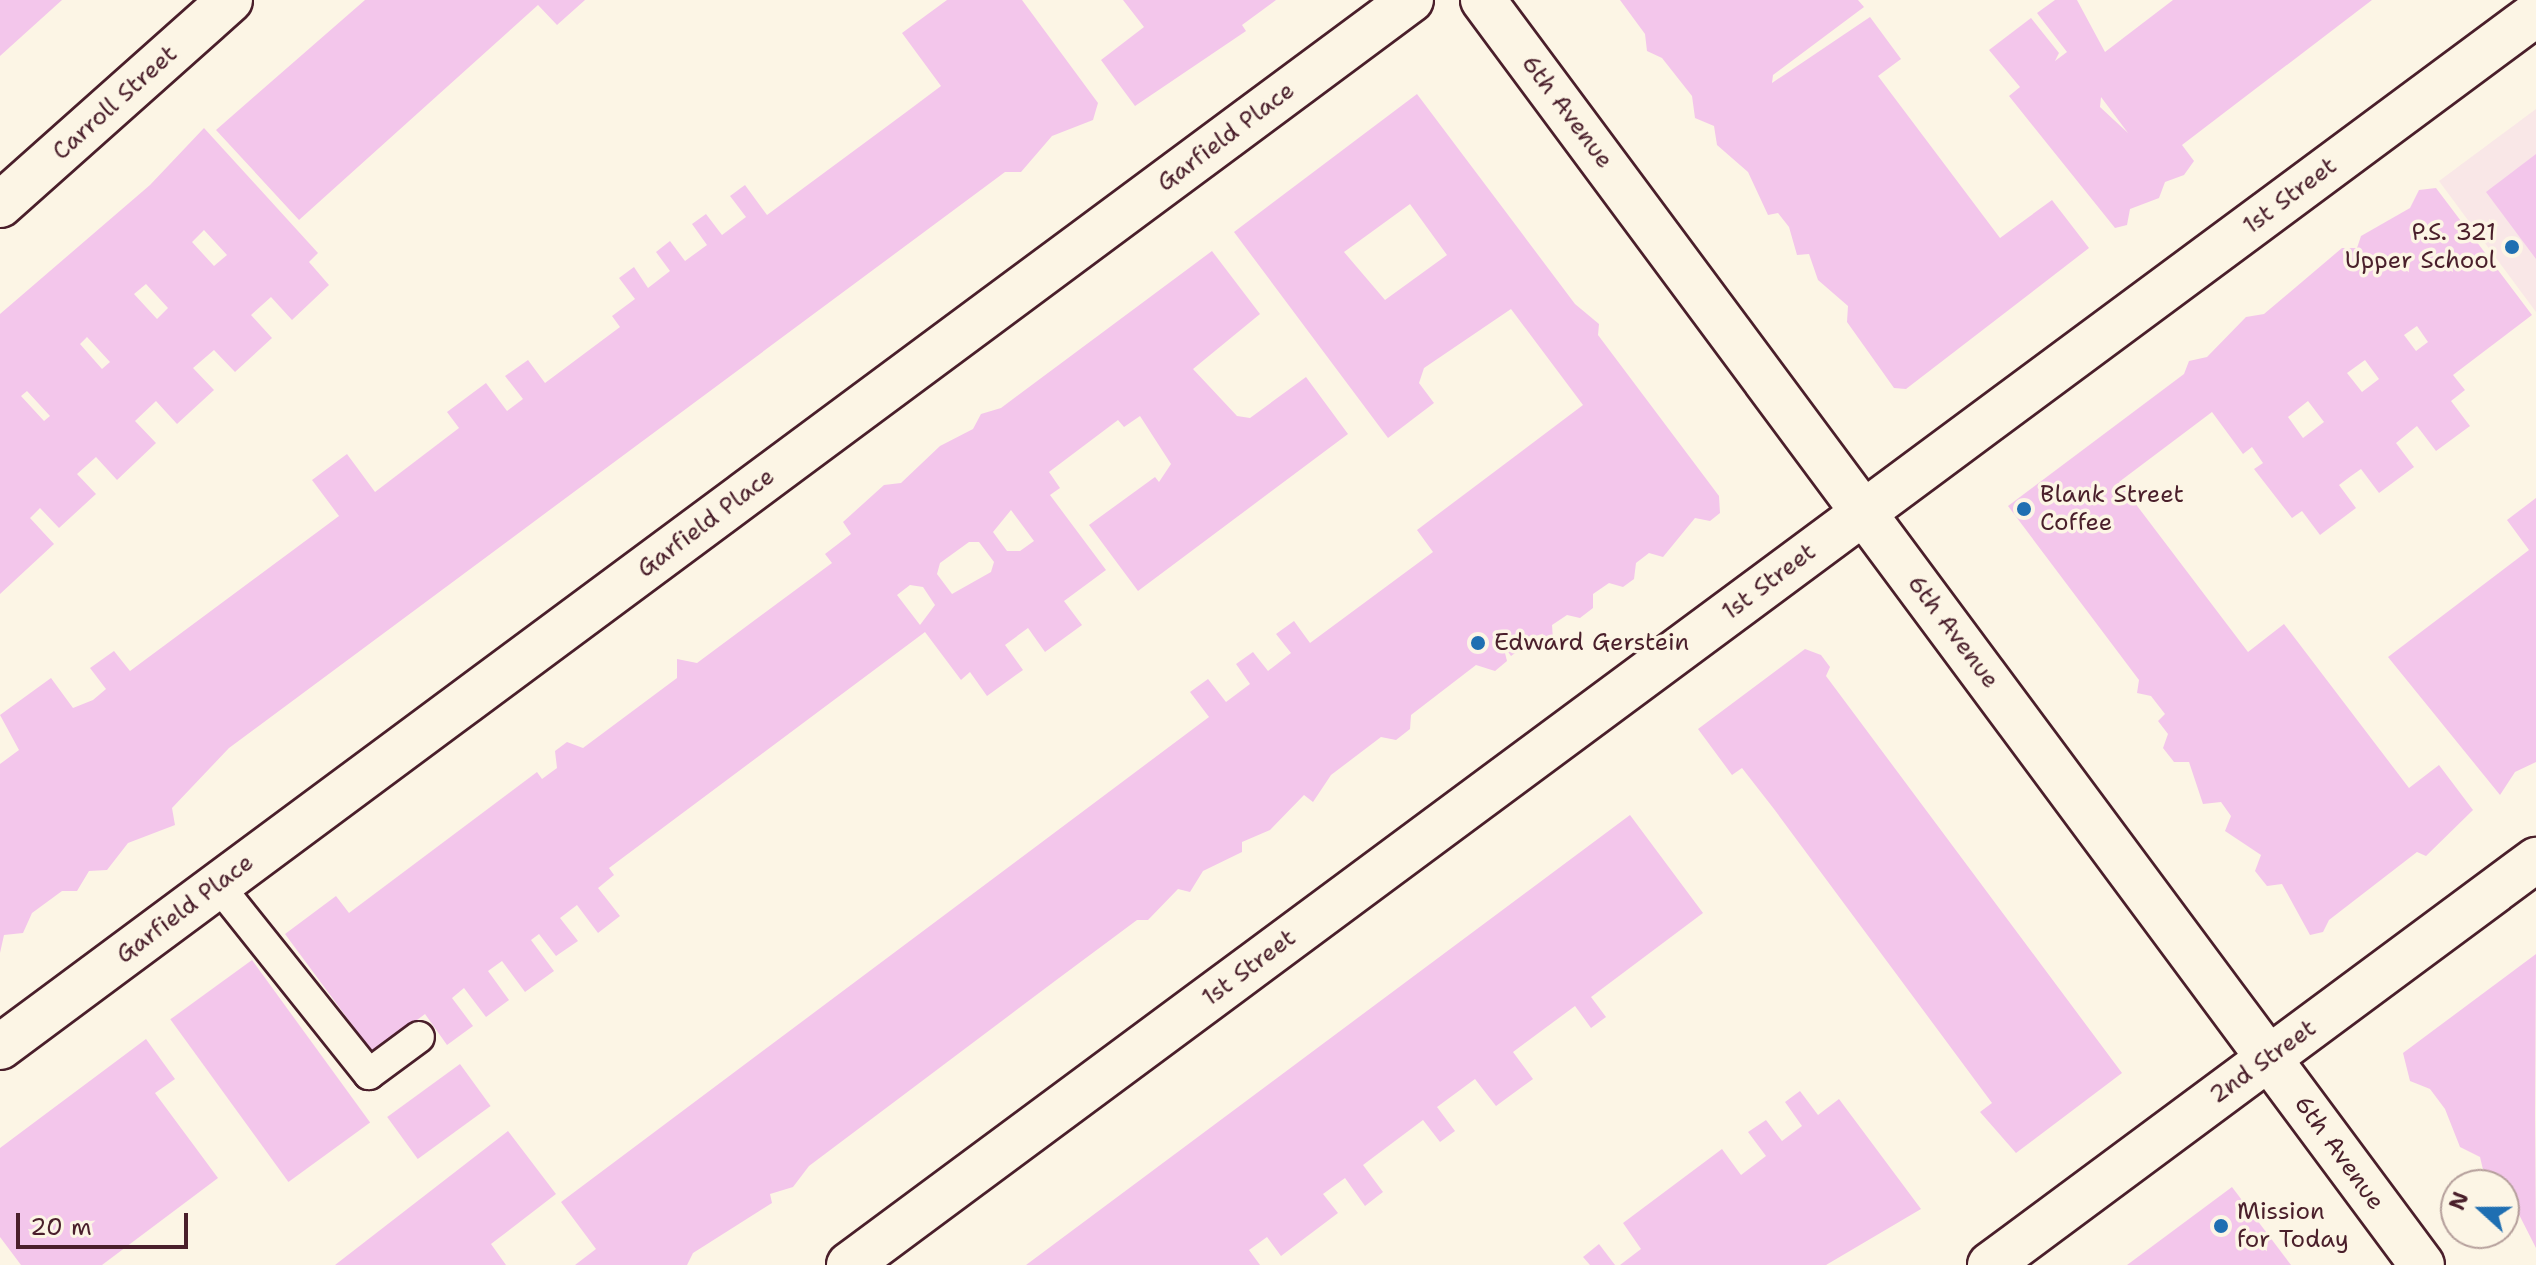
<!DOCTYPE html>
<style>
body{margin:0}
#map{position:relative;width:2536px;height:1265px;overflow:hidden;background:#fcf5e5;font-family:"Shantell Sans",sans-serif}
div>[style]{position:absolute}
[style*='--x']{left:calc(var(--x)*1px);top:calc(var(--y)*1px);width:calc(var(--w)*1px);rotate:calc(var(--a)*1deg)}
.built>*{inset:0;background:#f9e7e7}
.building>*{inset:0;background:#f3c6eb;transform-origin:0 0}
.roads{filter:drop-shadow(2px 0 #4a1f2b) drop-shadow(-2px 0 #4a1f2b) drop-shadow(0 2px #4a1f2b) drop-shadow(0 -2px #4a1f2b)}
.lane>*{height:30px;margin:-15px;padding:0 15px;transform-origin:15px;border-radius:15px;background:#fcf5e5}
.street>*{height:44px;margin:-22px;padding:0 22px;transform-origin:22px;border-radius:22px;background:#fcf5e5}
.secondary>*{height:44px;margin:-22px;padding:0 22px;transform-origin:22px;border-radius:22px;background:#fcf5e5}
.dots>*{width:22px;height:22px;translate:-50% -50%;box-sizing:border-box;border:4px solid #fcf5e5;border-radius:50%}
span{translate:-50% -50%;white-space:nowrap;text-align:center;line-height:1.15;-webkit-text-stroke:7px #fcf5e5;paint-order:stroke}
.street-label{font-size:24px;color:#4a1f2b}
.poi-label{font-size:24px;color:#4a1f2b}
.right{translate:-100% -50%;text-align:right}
.left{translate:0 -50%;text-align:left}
.north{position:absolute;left:2440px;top:1169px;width:80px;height:80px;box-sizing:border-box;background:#fcf5e5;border:2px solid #b59f9b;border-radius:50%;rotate:291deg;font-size:22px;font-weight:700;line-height:32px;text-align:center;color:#4a1f2b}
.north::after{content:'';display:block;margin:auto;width:28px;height:36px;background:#1f6fb2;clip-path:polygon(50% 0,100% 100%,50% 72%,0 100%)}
.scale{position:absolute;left:16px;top:1213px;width:172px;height:36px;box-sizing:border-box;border:4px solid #4a1f2b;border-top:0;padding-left:10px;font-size:24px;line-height:28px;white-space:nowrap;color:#4a1f2b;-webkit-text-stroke:6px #fcf5e5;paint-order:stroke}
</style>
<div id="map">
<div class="built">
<i style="clip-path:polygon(2536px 109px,2536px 312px,2439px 181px)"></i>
</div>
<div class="building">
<i style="clip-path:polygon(0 0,62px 0,0 56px)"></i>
<i style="clip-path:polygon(365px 0,585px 0,557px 25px,538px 5px,299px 220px,216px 130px)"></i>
<i style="clip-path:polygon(947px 0,1022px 0,1098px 103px,1093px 120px,1052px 136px,1021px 172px,1005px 172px,229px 748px,172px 808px,175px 825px,128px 843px,107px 870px,89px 871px,77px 891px,62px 891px,32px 913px,23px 933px,4px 935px,0 953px,0 764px,19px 750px,0 715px,51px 678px,73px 708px,93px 700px,106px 689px,90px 668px,114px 651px,130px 671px,339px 516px,312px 480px,347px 454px,375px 492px,459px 428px,447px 412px,486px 383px,507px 411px,523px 399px,505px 376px,528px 360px,545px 383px,620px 327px,612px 316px,635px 299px,619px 278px,634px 267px,648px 288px,670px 271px,656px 252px,670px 241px,685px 261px,707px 245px,692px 224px,706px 214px,722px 235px,746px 217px,730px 196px,745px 185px,767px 215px,905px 113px,941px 86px,902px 33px)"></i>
<i style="clip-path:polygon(1123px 0,1276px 0,1242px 25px,1246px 31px,1135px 106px,1101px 60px,1144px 27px)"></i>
<i style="clip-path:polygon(1620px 0,1858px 0,1864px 7px,1773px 75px,1772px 83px,1870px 17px,1901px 59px,1878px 76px,2000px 238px,2052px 200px,2089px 248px,1906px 389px,1894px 388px,1847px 322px,1848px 306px,1818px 280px,1809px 254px,1797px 255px,1789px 227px,1778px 213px,1768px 215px,1748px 172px,1717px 145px,1714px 126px,1695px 118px,1692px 96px,1662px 58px,1647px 51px,1645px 34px)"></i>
<i style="clip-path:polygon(evenodd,2055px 0,2077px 0,2105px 52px,2173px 0,2372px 0,2182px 145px,2194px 161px,2184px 175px,2165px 182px,2159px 198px,2130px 209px,2127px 225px,2115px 228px,2009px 96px,2020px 87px,1989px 50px,2031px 18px,2059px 53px,2055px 61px,2067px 52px,2037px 13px,2055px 0,2101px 97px,2128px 133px,2100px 107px,2101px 97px)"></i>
<i style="clip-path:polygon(evenodd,1417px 94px,1575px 304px,1599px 324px,1598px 335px,1719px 496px,1720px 513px,1710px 521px,1695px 518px,1663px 557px,1649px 553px,1636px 563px,1634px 579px,1623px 587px,1609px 583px,1593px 594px,1593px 608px,1580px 618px,1567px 615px,1552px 625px,1553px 639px,1540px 649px,1525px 646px,1511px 656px,1503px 645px,1507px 661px,1495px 671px,1476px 665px,1411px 715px,1410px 729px,1396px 740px,1381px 737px,1331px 775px,1313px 802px,1304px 795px,1270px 830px,1242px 842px,1242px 852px,1203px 871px,1190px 892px,1178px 889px,1148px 920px,1137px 920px,1059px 978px,809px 1166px,793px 1187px,770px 1194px,772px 1203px,693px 1253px,687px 1265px,575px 1265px,596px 1249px,561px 1202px,1209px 717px,1190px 692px,1208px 679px,1226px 702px,1250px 684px,1236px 664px,1253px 652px,1268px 671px,1291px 653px,1276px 634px,1294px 621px,1310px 643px,1433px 552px,1417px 530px,1583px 405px,1511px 309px,1424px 368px,1419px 383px,1434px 403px,1388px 438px,1234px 232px,1417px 94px,1410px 204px,1447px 255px,1385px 300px,1344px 252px,1410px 204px)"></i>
<i style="clip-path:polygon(evenodd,204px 128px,318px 253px,309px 262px,329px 285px,292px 320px,271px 297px,251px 315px,272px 338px,235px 372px,214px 350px,193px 368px,214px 390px,177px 424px,156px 401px,135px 421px,156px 443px,117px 480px,96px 457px,77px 474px,96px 494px,59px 528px,40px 508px,30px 518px,54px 544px,0 594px,0 314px,150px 185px,204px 128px,204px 230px,227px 255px,214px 266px,192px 242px,204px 230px,204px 128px,146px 284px,168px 308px,157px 319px,134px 294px,146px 284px,204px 128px,87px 337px,110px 362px,102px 369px,80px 344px,87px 337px,204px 128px,27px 391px,50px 416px,44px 421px,21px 396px,27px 391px)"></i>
<i style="clip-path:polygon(2536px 154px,2536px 259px,2486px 192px)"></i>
<i style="clip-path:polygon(evenodd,2436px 188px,2532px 315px,2453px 375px,2465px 390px,2451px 401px,2470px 426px,2436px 451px,2417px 426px,2396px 443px,2414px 467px,2379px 493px,2361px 469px,2351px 476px,2339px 485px,2356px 508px,2320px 535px,2302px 511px,2292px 518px,2254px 469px,2263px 463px,2252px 447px,2243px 454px,2212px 412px,2119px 482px,2248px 652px,2284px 624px,2409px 788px,2439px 765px,2473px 810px,2426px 856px,2417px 852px,2329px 920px,2323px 932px,2310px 935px,2282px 884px,2267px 886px,2255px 871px,2261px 855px,2225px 831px,2231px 816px,2221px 802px,2203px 804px,2189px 762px,2174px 762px,2163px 748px,2168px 734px,2158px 721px,2165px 714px,2151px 696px,2137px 693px,2139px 680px,2008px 506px,2184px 374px,2189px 361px,2207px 357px,2246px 317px,2264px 314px,2342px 248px,2357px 248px,2361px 236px,2410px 208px,2419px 190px,2436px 188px,2417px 326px,2428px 342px,2416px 351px,2404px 335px,2417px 326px,2436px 188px,2365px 360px,2379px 379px,2362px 392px,2347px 373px,2365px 360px,2436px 188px,2308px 401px,2324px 422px,2303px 438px,2288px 417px,2308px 401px)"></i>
<i style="clip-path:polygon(evenodd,1212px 251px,1260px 314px,1193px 369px,1237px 416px,1250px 418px,1306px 377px,1348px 434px,1138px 591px,1089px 525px,1155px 477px,1159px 482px,1171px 464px,1140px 416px,1124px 427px,1118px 420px,1049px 472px,1060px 488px,1050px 495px,1106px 570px,1064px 601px,1082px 625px,1045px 652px,1028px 628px,1005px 645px,1023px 670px,987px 696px,970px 672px,961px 680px,925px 632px,609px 868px,614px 875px,598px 888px,620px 916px,598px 933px,577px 905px,560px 918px,578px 941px,556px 956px,539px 934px,531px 940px,554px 971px,525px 992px,502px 961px,488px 971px,509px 1000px,486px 1017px,464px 988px,452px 998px,473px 1026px,447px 1045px,425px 1014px,373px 1053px,285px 934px,336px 896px,349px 913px,537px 772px,542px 779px,557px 768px,555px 751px,567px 742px,583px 748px,677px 678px,677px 659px,697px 663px,832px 563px,825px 554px,851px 534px,843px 522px,884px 485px,901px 483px,940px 446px,973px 429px,981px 414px,1001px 408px,1212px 251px,1011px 510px,1034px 541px,1020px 551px,1007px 551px,993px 532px,1011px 510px,1212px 251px,969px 542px,979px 542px,994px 562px,991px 572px,952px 594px,937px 574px,940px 563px,969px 542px,1212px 251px,910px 585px,923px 587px,935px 605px,920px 625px,897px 595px,910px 585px)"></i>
<i style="clip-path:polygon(2536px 498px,2536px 762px,2515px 772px,2500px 795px,2388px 657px,2529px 550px,2507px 520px)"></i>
<i style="clip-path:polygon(1805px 649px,1821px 655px,1830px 667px,1826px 676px,2122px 1073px,2016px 1153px,1980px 1112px,1992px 1103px,1774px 809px,1742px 768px,1732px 775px,1698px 729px)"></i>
<i style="clip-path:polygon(1630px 815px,1703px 913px,1591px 997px,1606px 1017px,1591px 1028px,1575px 1006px,1513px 1052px,1533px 1079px,1496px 1106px,1475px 1079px,1437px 1107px,1455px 1131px,1440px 1142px,1423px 1120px,1363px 1165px,1383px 1192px,1365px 1206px,1345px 1178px,1323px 1194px,1338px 1213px,1281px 1256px,1267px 1237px,1249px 1250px,1260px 1265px,1026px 1265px)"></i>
<i style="clip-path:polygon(2536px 954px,2535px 1116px,2536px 1248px,2504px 1185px,2486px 1182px,2480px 1157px,2460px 1147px,2445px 1109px,2430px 1089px,2410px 1081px,2403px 1053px)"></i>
<i style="left:252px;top:960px;width:201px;height:101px;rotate:54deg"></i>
<i style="clip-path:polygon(146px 1039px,175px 1079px,155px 1093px,218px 1178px,102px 1265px,21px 1265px,0 1237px,0 1148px)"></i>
<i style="left:460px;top:1064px;width:52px;height:90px;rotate:54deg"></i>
<i style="clip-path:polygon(1800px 1091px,1818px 1115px,1839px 1099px,1921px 1209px,1826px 1265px,1620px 1265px,1641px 1249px,1623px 1223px,1722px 1149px,1741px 1175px,1766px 1156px,1748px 1132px,1766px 1120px,1782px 1141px,1802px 1126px,1785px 1102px)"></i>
<i style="clip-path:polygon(508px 1131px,556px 1194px,491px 1244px,506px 1265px,335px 1265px)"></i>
<i style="clip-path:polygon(2232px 1187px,2291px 1265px,2127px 1265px)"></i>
<i style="clip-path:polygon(1599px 1244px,1615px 1265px,1590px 1265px,1583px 1257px)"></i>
</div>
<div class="roads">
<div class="lane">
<i style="--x:218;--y:885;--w:242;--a:51.4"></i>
<i style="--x:369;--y:1074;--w:62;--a:-36.5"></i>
</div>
<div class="street">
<i style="--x:0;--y:205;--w:308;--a:-41.7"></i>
<i style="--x:0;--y:1047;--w:1757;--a:-36.58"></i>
<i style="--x:849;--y:1265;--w:2100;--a:-36.56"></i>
<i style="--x:1990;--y:1265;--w:680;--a:-36.57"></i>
</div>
<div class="secondary">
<i style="--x:1483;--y:0;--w:1575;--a:53.41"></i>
</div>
</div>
<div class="dots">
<i style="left:2512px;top:247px;background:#1f6fb2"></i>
<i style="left:2024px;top:509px;background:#1f6fb2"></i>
<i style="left:1478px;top:643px;background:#1f6fb2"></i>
<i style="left:2221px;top:1226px;background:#1f6fb2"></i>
</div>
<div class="street-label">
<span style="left:115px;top:103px;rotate:-42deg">Carroll Street</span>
<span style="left:1567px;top:112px;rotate:53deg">6th Avenue</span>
<span style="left:1226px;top:137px;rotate:-37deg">Garfield Place</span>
<span style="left:2290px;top:196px;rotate:-37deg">1st Street</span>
<span style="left:706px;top:523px;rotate:-37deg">Garfield Place</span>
<span style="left:1769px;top:582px;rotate:-37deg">1st Street</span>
<span style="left:1953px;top:632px;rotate:53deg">6th Avenue</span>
<span style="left:185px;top:909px;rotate:-37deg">Garfield Place</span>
<span style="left:1249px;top:968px;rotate:-37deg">1st Street</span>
<span style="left:2263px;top:1062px;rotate:-36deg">2nd Street</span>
<span style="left:2339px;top:1153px;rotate:54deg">6th Avenue</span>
</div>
<div class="poi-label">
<span class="right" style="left:2496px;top:247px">P.S. 321<br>Upper School</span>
<span class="left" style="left:2040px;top:509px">Blank Street<br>Coffee</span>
<span class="left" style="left:1494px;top:643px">Edward Gerstein</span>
<span class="left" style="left:2237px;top:1226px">Mission<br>for Today</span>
</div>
<div class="north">N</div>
<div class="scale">20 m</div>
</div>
